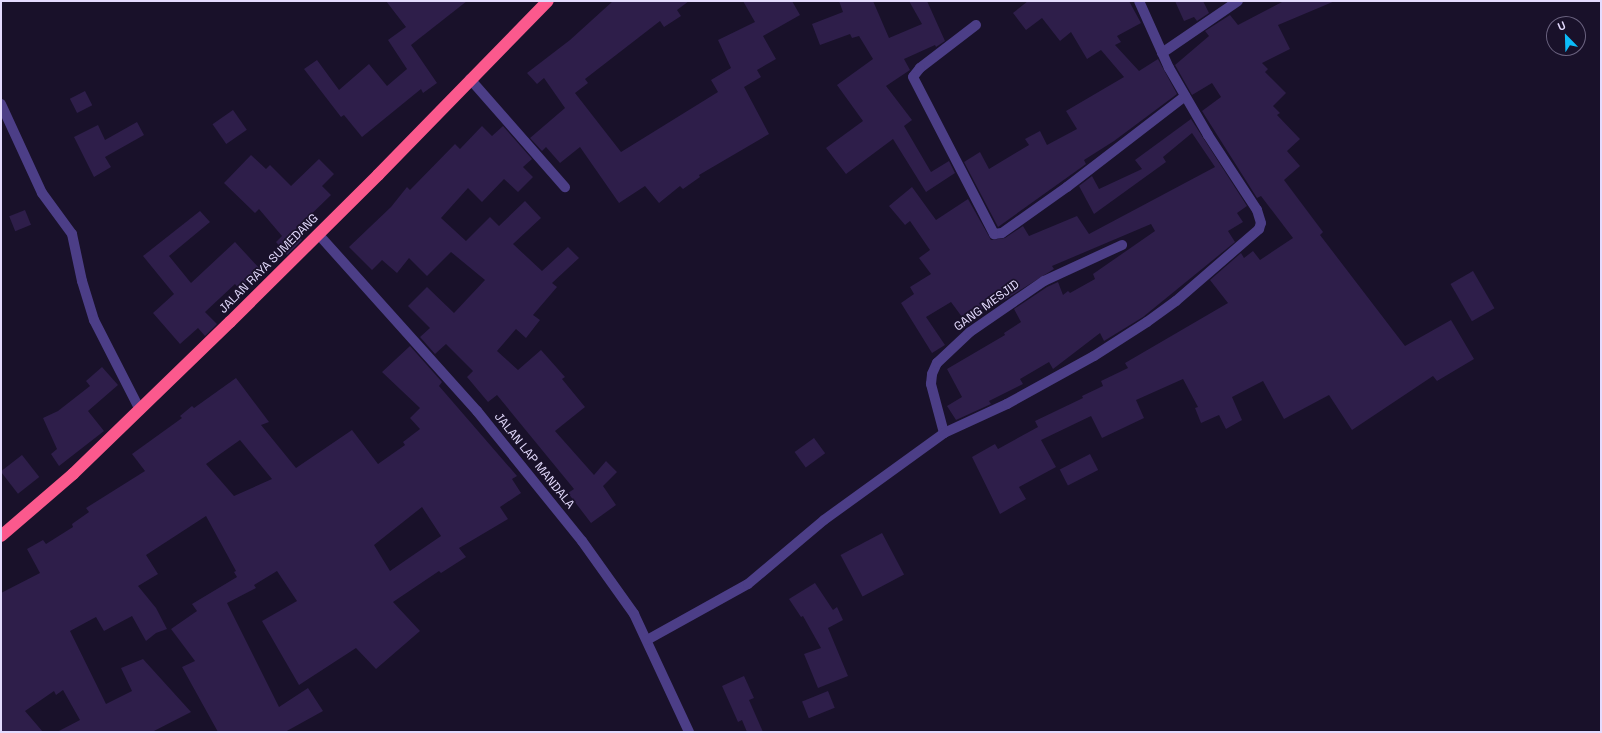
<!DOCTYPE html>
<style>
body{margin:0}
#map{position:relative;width:1602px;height:733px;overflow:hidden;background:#19112a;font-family:"Space Grotesk",sans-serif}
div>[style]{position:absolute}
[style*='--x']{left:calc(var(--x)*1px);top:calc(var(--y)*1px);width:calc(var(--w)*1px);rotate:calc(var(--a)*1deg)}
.building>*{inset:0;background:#2e1e4a;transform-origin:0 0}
.minor>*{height:10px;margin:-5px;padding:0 5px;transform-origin:5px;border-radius:5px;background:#4c3e87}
.highway>*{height:12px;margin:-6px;padding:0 6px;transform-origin:6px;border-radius:6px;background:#fb598d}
span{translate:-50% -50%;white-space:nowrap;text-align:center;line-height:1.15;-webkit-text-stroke:3.5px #19112a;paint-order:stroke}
.street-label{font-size:12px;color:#e4dbfe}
.frame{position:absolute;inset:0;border:2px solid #e4dbfe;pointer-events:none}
.north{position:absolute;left:1546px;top:16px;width:40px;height:40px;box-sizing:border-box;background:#19112a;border:1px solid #6a627f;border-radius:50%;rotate:337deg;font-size:11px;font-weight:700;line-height:16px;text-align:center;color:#e4dbfe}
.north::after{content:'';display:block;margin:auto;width:14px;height:18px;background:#0cbcf9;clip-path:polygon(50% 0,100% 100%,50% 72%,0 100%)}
</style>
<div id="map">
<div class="building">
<i style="clip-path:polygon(386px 1px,467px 1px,411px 45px,437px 83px,423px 93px,421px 89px,362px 137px,344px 115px,341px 117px,304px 69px,317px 60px,339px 90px,369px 64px,387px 86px,407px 69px,388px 40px,406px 27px)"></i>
<i style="clip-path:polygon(613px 1px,689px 1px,677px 10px,681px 16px,664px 27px,660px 21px,585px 79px,588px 83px,575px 93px,621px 152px,718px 92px,711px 80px,731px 68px,718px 40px,755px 22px,743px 1px,792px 1px,800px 15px,763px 36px,776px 59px,757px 70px,761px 77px,744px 87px,769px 134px,699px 175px,700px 177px,683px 189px,680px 186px,659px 203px,645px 186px,619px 203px,580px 147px,560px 163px,546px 147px,542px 151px,530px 138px,565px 108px,544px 78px,537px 84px,527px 73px,570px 40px)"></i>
<i style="clip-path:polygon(839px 1px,873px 1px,889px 38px,922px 24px,909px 1px,927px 1px,945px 41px,936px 47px,935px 45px,904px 59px,910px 70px,886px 86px,912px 120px,904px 126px,931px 172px,949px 161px,955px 173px,926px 192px,893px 139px,846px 174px,826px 148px,863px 121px,837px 85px,873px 59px,859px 36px,852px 38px,850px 34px,820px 45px,812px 24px,843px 12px)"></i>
<i style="clip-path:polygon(1028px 1px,1129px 1px,1141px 23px,1117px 36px,1121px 42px,1115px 45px,1139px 71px,1158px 59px,1177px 94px,1114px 141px,1084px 160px,1086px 164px,998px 227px,964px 162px,980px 152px,989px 169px,1029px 145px,1025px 139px,1040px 131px,1047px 145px,1077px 129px,1066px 111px,1124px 77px,1101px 50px,1087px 59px,1071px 32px,1060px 41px,1042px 18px,1026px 30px,1013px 13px)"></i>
<i style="clip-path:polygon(1175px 1px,1203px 1px,1209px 13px,1197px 21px,1194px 17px,1184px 21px)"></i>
<i style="clip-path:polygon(1284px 1px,1335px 1px,1278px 25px,1290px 49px,1262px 63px,1268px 69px,1265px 72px,1286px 93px,1273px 106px,1280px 113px,1277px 115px,1300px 139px,1287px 151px,1300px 166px,1284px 180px,1323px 232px,1320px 235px,1405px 346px,1451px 320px,1474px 359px,1437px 381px,1433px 376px,1352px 430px,1329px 395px,1284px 419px,1263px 381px,1232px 397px,1242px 420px,1226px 429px,1219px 415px,1201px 423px,1195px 408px,1198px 407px,1183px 379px,1136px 400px,1144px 418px,1102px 438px,1091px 416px,1041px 440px,1056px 467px,1019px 487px,1026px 499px,1000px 514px,972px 457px,995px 444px,998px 449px,1038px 427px,1035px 421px,1083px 398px,1082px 396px,1103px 386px,1101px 381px,1128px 368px,1125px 363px,1228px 303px,1210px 280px,1241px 253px,1244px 258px,1253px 251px,1260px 260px,1293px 238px,1261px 196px,1257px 198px,1202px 111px,1221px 97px,1212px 83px,1192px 95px,1175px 65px,1209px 36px,1205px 31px,1230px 15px,1238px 25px)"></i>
<i style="left:85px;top:91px;width:16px;height:17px;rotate:63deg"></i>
<i style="left:233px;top:110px;width:24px;height:25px;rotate:55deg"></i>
<i style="clip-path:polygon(1191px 119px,1247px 206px,1237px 213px,1243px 222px,1228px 231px,1235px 242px,1143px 317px,1104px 341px,1100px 333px,1053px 369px,1049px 362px,1020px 379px,1023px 384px,989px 401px,991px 404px,956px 420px,947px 406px,962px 397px,947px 369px,1005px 335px,1004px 333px,1021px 322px,1014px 309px,1047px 287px,1058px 282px,1063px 295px,1068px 291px,1070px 293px,1095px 279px,1093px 274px,1155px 231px,1151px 224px,1052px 266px,1054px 269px,1006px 299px,994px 305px,993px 301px,965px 321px,951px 302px,926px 317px,945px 345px,932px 353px,901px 303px,914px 294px,910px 287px,931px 274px,919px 258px,930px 250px,910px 221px,905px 225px,889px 206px,912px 187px,936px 220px,968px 199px,991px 240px,1005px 238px,1023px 226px,1029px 236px,1077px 216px,1089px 234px,1215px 167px,1192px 133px,1163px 157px,1166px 162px,1094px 214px,1079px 186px,1092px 176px,1099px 189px,1142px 169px,1135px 160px)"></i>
<i style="clip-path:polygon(137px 122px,144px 135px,105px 157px,111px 167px,94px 177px,74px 137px,98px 125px,105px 140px)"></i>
<i style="clip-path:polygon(482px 126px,492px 136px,503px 126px,532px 159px,523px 167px,533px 177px,518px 192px,504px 179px,482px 202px,468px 188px,441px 218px,466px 241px,490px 217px,499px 226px,525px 201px,541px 218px,513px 244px,542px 271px,568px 247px,579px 258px,552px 283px,557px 287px,533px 315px,540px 320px,526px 338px,516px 329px,497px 351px,518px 370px,541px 350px,565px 377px,562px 379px,585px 407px,555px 431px,594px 475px,606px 461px,617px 472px,603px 486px,616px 505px,591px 523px,568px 493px,574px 489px,497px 395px,488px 402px,467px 377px,473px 371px,446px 344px,435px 354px,420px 337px,430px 328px,408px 306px,427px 287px,454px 313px,485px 280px,451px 252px,427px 276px,409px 258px,397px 273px,382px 260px,372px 270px,349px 247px,391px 207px,407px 187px,410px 190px,455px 144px,460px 149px)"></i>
<i style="clip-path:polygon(251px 155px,266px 169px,270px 165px,291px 186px,319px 159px,334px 174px,322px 186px,331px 195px,294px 231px,302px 240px,287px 255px,276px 242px,282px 236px,259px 209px,255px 213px,224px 183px)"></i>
<i style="left:25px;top:210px;width:16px;height:17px;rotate:68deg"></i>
<i style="clip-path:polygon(200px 211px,210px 222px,169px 256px,191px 283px,235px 242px,260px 269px,239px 289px,235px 284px,205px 312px,217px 324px,205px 336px,198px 328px,180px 344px,153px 313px,174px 294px,143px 256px)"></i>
<i style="left:1473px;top:271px;width:43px;height:26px;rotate:60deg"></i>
<i style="clip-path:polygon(evenodd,410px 346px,442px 382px,439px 386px,517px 476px,512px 479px,521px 493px,500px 507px,508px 519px,459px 548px,466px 557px,441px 573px,439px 571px,393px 602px,420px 631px,376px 669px,356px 648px,299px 685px,262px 621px,297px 601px,277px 571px,254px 585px,256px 588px,227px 603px,279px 707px,308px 688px,323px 711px,285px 732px,218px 732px,182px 667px,195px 661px,171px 629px,197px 611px,192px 604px,237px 577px,234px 572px,236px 571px,206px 516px,146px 555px,158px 574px,138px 586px,156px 608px,167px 629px,156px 633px,146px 641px,132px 616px,104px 631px,96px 617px,70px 631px,106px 704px,132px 691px,121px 668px,143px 659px,191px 712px,152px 732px,57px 732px,80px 720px,63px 690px,56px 695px,54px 691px,25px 711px,43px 732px,1px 732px,1px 593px,40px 573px,27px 549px,43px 540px,46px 544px,73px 527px,72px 524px,89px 512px,86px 508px,145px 471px,132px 454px,182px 418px,180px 416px,192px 406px,194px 408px,236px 378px,269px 422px,261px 425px,296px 468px,352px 430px,378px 464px,405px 445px,403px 442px,420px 429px,410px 418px,420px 408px,382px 372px,410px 346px,240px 440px,272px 479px,234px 496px,206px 464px,240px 440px,410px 346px,422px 507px,441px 536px,390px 571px,374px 545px,422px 507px)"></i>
<i style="clip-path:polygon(102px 367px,118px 385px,88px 411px,104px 431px,59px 466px,51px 454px,57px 449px,43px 418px,58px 411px,90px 386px,86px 381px)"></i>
<i style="left:814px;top:438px;width:19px;height:24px;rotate:54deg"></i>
<i style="left:1090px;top:454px;width:18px;height:34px;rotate:63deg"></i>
<i style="left:22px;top:455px;width:28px;height:27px;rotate:52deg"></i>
<i style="left:882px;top:533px;width:47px;height:47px;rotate:62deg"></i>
<i style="clip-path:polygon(815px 583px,833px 610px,837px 607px,843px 620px,828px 628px,848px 676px,818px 688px,804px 654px,821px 648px,803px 616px,801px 617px,789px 599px)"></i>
<i style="clip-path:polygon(744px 676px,754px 698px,749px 700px,763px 732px,747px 732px,742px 720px,738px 722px,722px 686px)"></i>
<i style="left:828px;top:691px;width:18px;height:28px;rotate:68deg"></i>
</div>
<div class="minor">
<i style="--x:976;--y:25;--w:71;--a:142.5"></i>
<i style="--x:920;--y:68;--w:11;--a:128"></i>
<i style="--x:913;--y:77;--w:177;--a:62.7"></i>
<i style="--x:994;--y:234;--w:8;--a:-7"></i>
<i style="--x:1002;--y:233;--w:80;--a:-35.3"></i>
<i style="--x:1067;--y:187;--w:149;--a:-37.6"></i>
<i style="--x:1162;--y:53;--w:92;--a:-34.4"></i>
<i style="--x:470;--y:79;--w:144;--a:48.7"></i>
<i style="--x:1;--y:104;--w:98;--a:65.3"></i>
<i style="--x:42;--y:193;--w:51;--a:53.8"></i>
<i style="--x:72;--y:234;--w:48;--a:78"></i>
<i style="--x:82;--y:281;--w:41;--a:72.9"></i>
<i style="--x:94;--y:320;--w:101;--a:62.9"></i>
<i style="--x:319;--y:235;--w:237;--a:48.1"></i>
<i style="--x:477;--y:411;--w:167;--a:51.1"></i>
<i style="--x:582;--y:541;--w:90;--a:54.5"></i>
<i style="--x:634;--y:614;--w:130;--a:65"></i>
<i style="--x:944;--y:433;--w:51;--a:-104.9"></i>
<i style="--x:931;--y:384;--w:10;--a:-84"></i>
<i style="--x:932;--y:374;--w:12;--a:-66"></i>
<i style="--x:937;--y:363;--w:45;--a:-43.2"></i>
<i style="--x:970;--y:332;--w:90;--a:-34.6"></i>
<i style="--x:1044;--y:281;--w:86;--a:-24.8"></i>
<i style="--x:647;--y:640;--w:115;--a:-29"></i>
<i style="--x:748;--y:584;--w:99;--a:-40.1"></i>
<i style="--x:824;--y:520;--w:148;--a:-35.9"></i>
<i style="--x:944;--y:433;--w:69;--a:-24.7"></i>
<i style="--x:1007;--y:404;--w:99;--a:-28.9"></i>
<i style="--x:1094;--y:356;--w:63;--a:-32.7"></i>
<i style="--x:1147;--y:322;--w:36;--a:-36"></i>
<i style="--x:1176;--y:301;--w:110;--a:-40.9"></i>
<i style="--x:1259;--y:229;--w:6;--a:-72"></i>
<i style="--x:1261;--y:223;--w:14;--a:-107"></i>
<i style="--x:1257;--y:210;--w:90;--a:-123.2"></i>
<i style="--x:1208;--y:135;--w:78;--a:-120.2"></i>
<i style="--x:1169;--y:68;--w:73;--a:-114.1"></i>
</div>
<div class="highway">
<i style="--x:1;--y:536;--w:95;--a:-40.7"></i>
<i style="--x:73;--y:474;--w:219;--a:-44.1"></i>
<i style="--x:230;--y:322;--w:209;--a:-44.8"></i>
<i style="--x:378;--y:175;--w:243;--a:-45.7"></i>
</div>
<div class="street-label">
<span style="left:269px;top:264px;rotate:-45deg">JALAN RAYA SUMEDANG</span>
<span style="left:987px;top:306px;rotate:-36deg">GANG MESJID</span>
<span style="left:534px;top:461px;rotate:51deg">JALAN LAP MANDALA</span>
</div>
<div class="frame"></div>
<div class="north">U</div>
</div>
